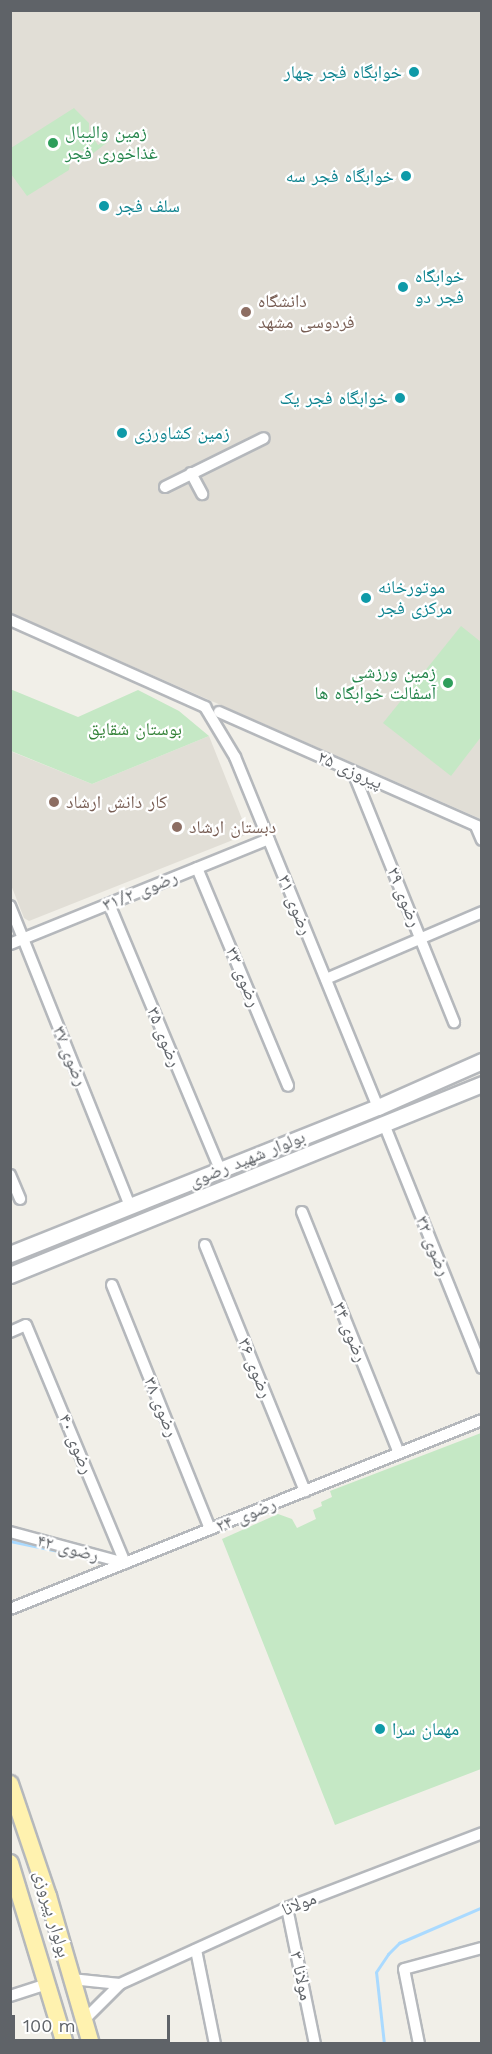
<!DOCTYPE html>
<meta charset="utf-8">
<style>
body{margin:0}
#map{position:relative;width:492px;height:2054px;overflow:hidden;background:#f1efe8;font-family:"Work Sans","Noto Naskh Arabic",sans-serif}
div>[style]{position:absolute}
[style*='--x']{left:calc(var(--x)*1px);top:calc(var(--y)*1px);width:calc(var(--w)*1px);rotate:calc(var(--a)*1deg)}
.education>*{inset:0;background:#e1ded6}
.green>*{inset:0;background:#c5e8c5}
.stream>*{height:3px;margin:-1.5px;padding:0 1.5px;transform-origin:1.5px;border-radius:1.5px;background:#aadaff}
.roads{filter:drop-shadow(2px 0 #b5b8bc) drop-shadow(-2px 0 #b5b8bc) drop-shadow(0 2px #b5b8bc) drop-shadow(0 -2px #b5b8bc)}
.street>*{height:10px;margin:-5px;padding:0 5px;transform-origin:5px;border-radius:5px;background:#fff}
.secondary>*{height:15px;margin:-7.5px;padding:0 7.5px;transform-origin:7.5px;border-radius:7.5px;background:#fff}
.primary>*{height:16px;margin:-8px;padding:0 8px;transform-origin:8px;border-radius:8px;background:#fff2af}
.dots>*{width:16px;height:16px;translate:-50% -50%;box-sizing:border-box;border:3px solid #fff;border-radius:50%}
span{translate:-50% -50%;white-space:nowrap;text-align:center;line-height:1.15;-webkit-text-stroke:4.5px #fff;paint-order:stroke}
.culture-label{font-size:18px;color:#0d838f}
.right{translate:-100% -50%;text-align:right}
.left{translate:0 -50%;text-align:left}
.leisure-label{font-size:18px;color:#27864d}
.education-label{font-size:18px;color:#785e54}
.park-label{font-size:18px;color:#348238}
.street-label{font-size:18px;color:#5f6368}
.frame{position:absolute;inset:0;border:12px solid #5f6368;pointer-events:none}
.scale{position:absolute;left:12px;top:2015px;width:158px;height:27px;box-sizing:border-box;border:3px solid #5f6368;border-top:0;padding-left:8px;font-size:18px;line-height:21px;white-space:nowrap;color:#5f6368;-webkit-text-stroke:4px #fff;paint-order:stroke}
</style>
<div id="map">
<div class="education">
<i style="clip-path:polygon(11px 11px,481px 11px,481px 819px,11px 613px)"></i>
<i style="clip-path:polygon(209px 736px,248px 834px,29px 921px,24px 918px,11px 885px,10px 751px,92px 784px)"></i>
</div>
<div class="green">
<i style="clip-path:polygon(74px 108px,89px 123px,89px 131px,98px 145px,108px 139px,109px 141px,91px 155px,80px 150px,71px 155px,69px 170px,27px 196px,11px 174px,11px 148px)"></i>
<i style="clip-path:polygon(461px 626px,481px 642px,481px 737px,451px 776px,383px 723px)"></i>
<i style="clip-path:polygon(10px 689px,78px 717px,138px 690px,179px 711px,209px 736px,92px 784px,11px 751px)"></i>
<i style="clip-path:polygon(481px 1433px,481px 1769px,335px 1825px,222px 1539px,278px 1514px,292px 1519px,297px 1528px,316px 1519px,313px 1510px,322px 1506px,321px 1502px,332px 1497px,330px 1491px)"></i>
</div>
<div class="stream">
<i style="--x:10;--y:1541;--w:64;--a:11.7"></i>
<i style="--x:384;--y:2044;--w:72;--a:-96.3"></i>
<i style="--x:376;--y:1972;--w:22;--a:-56"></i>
<i style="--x:388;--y:1954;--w:16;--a:-45"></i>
<i style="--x:399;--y:1943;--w:90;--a:-23.4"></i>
</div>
<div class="roads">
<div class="street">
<i style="--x:191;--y:473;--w:24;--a:62"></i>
<i style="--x:165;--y:487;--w:110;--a:-26.3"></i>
<i style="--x:10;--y:620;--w:214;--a:24"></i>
<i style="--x:205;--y:707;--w:58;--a:59"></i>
<i style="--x:235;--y:757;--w:378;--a:67.8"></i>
<i style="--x:219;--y:712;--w:287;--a:23.8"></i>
<i style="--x:353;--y:772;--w:270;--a:68"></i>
<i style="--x:476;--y:826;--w:15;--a:67"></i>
<i style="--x:197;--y:868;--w:236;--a:67.3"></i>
<i style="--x:109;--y:904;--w:288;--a:67.3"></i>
<i style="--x:10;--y:906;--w:323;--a:68.2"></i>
<i style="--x:10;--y:944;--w:279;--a:-22.1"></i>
<i style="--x:326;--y:979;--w:170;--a:-23.2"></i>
<i style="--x:384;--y:1124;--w:263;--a:68.1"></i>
<i style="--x:10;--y:1175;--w:26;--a:67"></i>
<i style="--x:302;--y:1212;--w:260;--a:68.1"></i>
<i style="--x:205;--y:1245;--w:266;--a:67.9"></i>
<i style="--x:112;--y:1285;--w:263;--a:68.1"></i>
<i style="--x:10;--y:1332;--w:17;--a:-24"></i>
<i style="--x:26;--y:1325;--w:258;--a:67.4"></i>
<i style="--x:10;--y:1532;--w:119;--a:15.1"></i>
<i style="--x:10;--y:1609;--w:508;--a:-21.82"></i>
<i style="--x:287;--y:1908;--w:139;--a:78.4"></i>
<i style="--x:196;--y:1950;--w:96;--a:78.6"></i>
<i style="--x:71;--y:1979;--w:49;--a:5.8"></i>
<i style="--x:10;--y:1996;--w:39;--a:-18"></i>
<i style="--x:84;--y:2020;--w:51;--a:-45"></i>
<i style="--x:120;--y:1984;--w:183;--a:-24.5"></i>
<i style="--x:287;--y:1908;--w:209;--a:-21"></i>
<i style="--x:419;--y:2044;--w:76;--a:-101.3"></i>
<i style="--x:404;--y:1969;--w:81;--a:-15.1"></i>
</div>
<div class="secondary">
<i style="--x:10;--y:1254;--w:396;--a:-21.8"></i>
<i style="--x:378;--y:1107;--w:114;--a:-23.9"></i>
<i style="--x:10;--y:1275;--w:509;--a:-22.03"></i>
</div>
<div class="primary">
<i style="--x:10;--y:1784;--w:118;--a:71.3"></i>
<i style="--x:48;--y:1896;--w:154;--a:73.8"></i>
<i style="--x:10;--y:1863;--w:189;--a:73.1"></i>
</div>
</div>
<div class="dots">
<i style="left:414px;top:72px;background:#0f9aa8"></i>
<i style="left:53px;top:143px;background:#2e9e5b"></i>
<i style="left:406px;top:176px;background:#0f9aa8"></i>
<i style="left:104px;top:206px;background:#0f9aa8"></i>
<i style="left:403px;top:287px;background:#0f9aa8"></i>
<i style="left:246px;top:312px;background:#8d6e63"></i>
<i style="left:400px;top:398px;background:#0f9aa8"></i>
<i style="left:122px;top:433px;background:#0f9aa8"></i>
<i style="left:366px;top:598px;background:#0f9aa8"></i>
<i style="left:448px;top:683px;background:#2e9e5b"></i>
<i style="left:54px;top:802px;background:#8d6e63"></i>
<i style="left:177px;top:827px;background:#8d6e63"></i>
<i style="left:380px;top:1729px;background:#0f9aa8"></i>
</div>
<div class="culture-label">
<span class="right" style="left:402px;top:72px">خوابگاه فجر چهار</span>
<span class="right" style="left:394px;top:176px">خوابگاه فجر سه</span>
<span class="left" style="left:116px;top:206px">سلف فجر</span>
<span class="left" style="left:415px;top:287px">خوابگاه<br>فجر دو</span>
<span class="right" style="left:388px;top:398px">خوابگاه فجر یک</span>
<span class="left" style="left:134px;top:433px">زمین کشاورزی</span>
<span class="left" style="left:378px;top:598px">موتورخانه<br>مرکزی فجر</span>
<span class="left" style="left:392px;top:1729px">مهمان سرا</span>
</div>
<div class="leisure-label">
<span class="left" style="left:65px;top:143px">زمین والیبال<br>غذاخوری فجر</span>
<span class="right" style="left:436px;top:683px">زمین ورزشی<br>آسفالت خوابگاه ها</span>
</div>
<div class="education-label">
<span class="left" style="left:258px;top:312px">دانشگاه<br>فردوسی مشهد</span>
<span class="left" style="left:66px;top:802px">کار دانش ارشاد</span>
<span class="left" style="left:189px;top:827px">دبستان ارشاد</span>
</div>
<div class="park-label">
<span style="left:135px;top:729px">بوستان شقایق</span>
</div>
<div class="street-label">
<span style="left:350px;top:770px;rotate:24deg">پیروزی ۲۵</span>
<span style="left:140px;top:891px;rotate:-22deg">رضوی ۳۱/۲</span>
<span style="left:404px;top:897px;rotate:68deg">رضوی ۲۹</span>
<span style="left:295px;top:905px;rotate:68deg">رضوی ۳۱</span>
<span style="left:243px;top:977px;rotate:67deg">رضوی ۳۳</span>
<span style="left:164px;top:1037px;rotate:68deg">رضوی ۳۵</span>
<span style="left:70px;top:1056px;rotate:68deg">رضوی ۳۷</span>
<span style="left:247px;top:1159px;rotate:-22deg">بولوار شهید رضوی</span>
<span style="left:433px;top:1246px;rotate:68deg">رضوی ۳۲</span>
<span style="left:350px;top:1332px;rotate:68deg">رضوی ۳۴</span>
<span style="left:255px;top:1368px;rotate:68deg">رضوی ۳۶</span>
<span style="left:161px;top:1407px;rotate:68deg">رضوی ۳۸</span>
<span style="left:76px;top:1444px;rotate:67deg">رضوی ۴۰</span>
<span style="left:246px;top:1515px;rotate:-22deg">رضوی ۲۴</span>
<span style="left:68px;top:1548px;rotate:15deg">رضوی ۴۲</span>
<span style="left:299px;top:1904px;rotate:-22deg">مولانا</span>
<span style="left:52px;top:1914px;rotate:74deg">بولوار پیروزی</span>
<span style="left:301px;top:1976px;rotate:78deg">مولانا ۳</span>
</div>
<div class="frame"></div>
<div class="scale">100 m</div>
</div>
